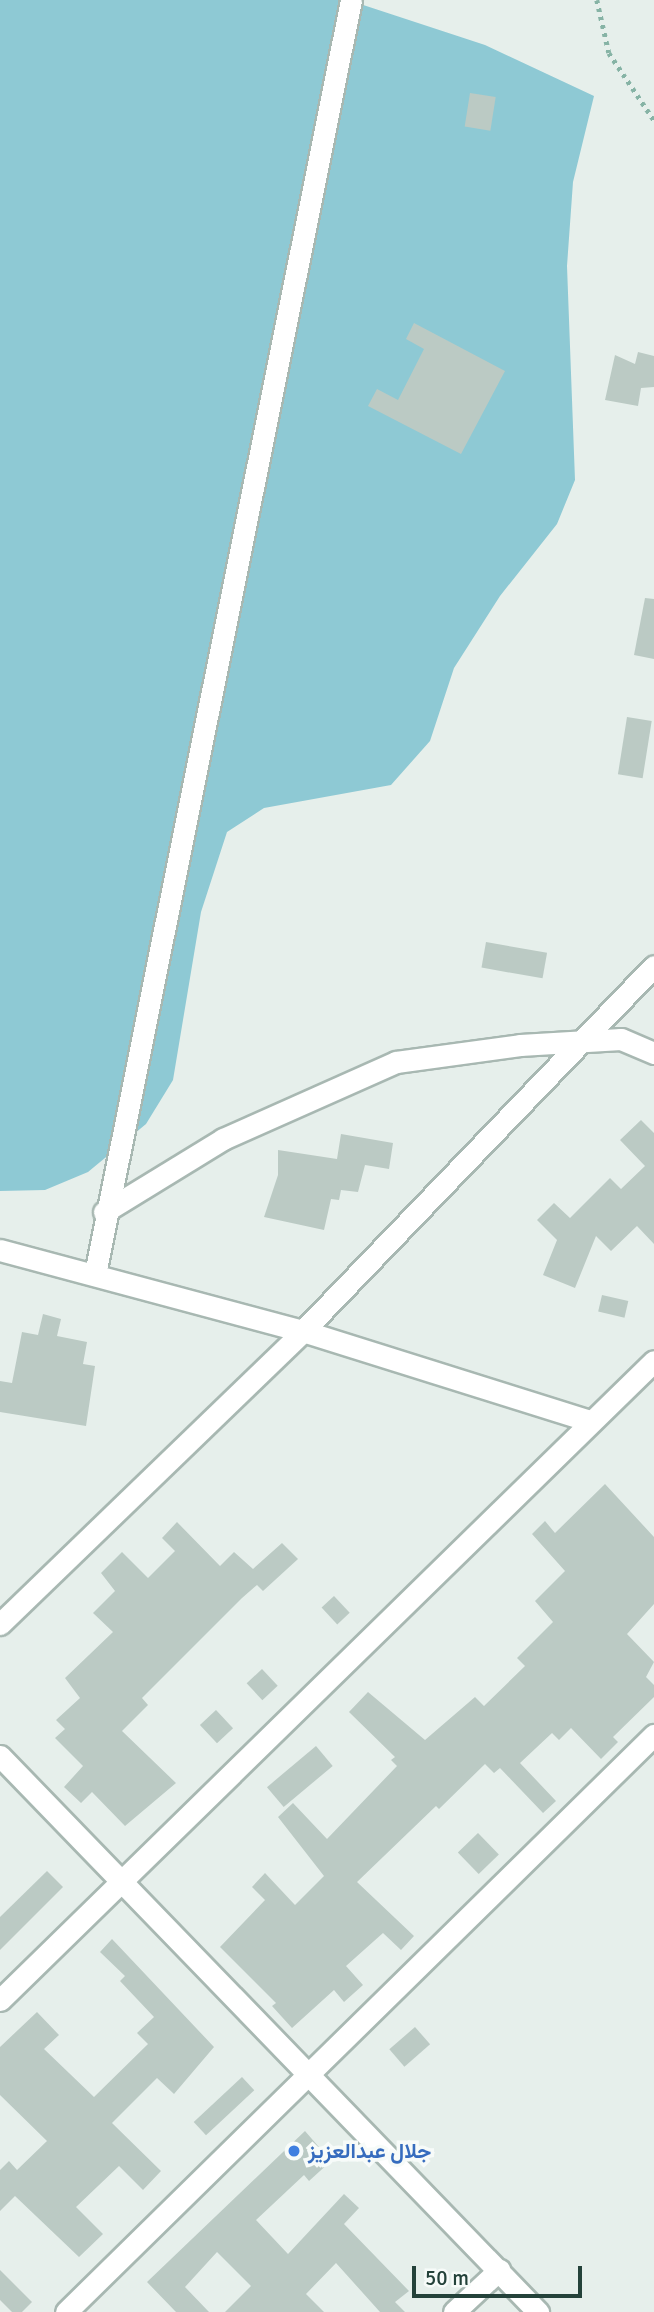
<!DOCTYPE html>
<meta charset="utf-8">
<style>
body{margin:0}
#map{position:relative;width:654px;height:2312px;overflow:hidden;background:#e6efeb;font-family:Signika,Vazirmatn,sans-serif}
div>[style]{position:absolute}
[style*='--x']{left:calc(var(--x)*1px);top:calc(var(--y)*1px);width:calc(var(--w)*1px);rotate:calc(var(--a)*1deg)}
.water>*{inset:0;background:#8ec9d4}
.building>*{inset:0;background:#bbcac4;transform-origin:0 0}
.path>*{height:4.5px;margin-top:-2.25px;transform-origin:0;background:repeating-linear-gradient(90deg,#86b3a5 0 3.5px,transparent 0 8.5px)}
.roads{filter:drop-shadow(2px 0 #a8b8b2) drop-shadow(-2px 0 #a8b8b2) drop-shadow(0 2px #a8b8b2) drop-shadow(0 -2px #a8b8b2)}
.minor>*{height:21px;margin:-10.5px;padding:0 10.5px;transform-origin:10.5px;border-radius:10.5px;background:#fff}
.dots>*{width:19px;height:19px;translate:-50% -50%;box-sizing:border-box;border:4px solid #f7fbf9;border-radius:50%}
span{translate:-50% -50%;white-space:nowrap;text-align:center;line-height:1.15;-webkit-text-stroke:7px #f7fbf9;paint-order:stroke}
.shop-label{font-size:21px;color:#366cbe;font-weight:700}
.left{translate:0 -50%;text-align:left}
.scale{position:absolute;left:412px;top:2266px;width:170px;height:32px;box-sizing:border-box;border:4px solid #24423a;border-top:0;padding-left:9px;font-size:21px;line-height:24px;white-space:nowrap;color:#24423a;-webkit-text-stroke:5px #f7fbf9;paint-order:stroke}
</style>
<div id="map">
<div class="water">
<i style="clip-path:polygon(0 0,348px 0,485px 45px,594px 96px,573px 182px,567px 266px,575px 480px,557px 524px,500px 596px,454px 668px,430px 741px,391px 785px,264px 808px,227px 832px,201px 912px,173px 1080px,146px 1124px,88px 1172px,45px 1190px,0 1191px)"></i>
</div>
<div class="building">
<i style="left:470px;top:93px;width:26px;height:34px;rotate:9deg"></i>
<i style="clip-path:polygon(414px 323px,505px 371px,461px 454px,368px 406px,377px 389px,398px 400px,424px 349px,406px 339px)"></i>
<i style="clip-path:polygon(638px 352px,654px 356px,654px 387px,641px 388px,638px 406px,605px 400px,615px 355px,635px 364px)"></i>
<i style="clip-path:polygon(645px 598px,654px 599px,654px 659px,634px 655px)"></i>
<i style="left:627px;top:717px;width:25px;height:58px;rotate:9deg"></i>
<i style="left:486px;top:942px;width:62px;height:26px;rotate:10deg"></i>
<i style="clip-path:polygon(641px 1120px,654px 1133px,654px 1244px,637px 1226px,611px 1251px,596px 1236px,575px 1288px,543px 1275px,557px 1240px,537px 1220px,554px 1203px,570px 1218px,610px 1178px,621px 1189px,645px 1166px,620px 1140px)"></i>
<i style="clip-path:polygon(341px 1134px,393px 1143px,389px 1169px,365px 1165px,358px 1192px,341px 1190px,339px 1200px,331px 1199px,324px 1230px,264px 1217px,278px 1175px,278px 1150px,337px 1159px)"></i>
<i style="left:602px;top:1295px;width:27px;height:17px;rotate:13deg"></i>
<i style="clip-path:polygon(43px 1314px,61px 1319px,57px 1336px,87px 1342px,83px 1364px,95px 1366px,86px 1426px,0 1412px,0 1381px,12px 1383px,22px 1332px,38px 1335px)"></i>
<i style="clip-path:polygon(605px 1484px,654px 1537px,654px 1604px,627px 1634px,654px 1662px,646px 1677px,654px 1685px,654px 1697px,613px 1737px,618px 1742px,601px 1759px,571px 1728px,559px 1740px,552px 1733px,520px 1763px,556px 1801px,543px 1813px,500px 1768px,494px 1773px,485px 1764px,439px 1809px,436px 1806px,357px 1882px,414px 1936px,401px 1950px,383px 1933px,346px 1966px,363px 1985px,344px 2002px,334px 1990px,292px 2028px,272px 2006px,276px 2003px,220px 1947px,265px 1900px,252px 1887px,265px 1873px,295px 1905px,324px 1876px,278px 1817px,293px 1803px,327px 1839px,397px 1766px,391px 1760px,395px 1757px,349px 1712px,368px 1692px,425px 1740px,475px 1697px,484px 1706px,525px 1666px,517px 1658px,553px 1622px,535px 1601px,565px 1571px,532px 1534px,545px 1521px,555px 1533px)"></i>
<i style="clip-path:polygon(177px 1522px,220px 1566px,234px 1552px,253px 1569px,282px 1543px,298px 1559px,263px 1591px,257px 1585px,242px 1598px,142px 1698px,148px 1705px,122px 1731px,176px 1783px,125px 1826px,92px 1792px,81px 1803px,64px 1787px,83px 1766px,55px 1738px,65px 1729px,56px 1720px,80px 1698px,65px 1678px,113px 1632px,93px 1613px,115px 1591px,101px 1573px,122px 1552px,148px 1578px,175px 1551px,162px 1538px)"></i>
<i style="left:334px;top:1596px;width:23px;height:17px;rotate:47deg"></i>
<i style="left:262px;top:1669px;width:23px;height:21px;rotate:47deg"></i>
<i style="left:216px;top:1710px;width:25px;height:22px;rotate:47deg"></i>
<i style="left:316px;top:1746px;width:26px;height:64px;rotate:50deg"></i>
<i style="left:478px;top:1833px;width:30px;height:28px;rotate:46deg"></i>
<i style="clip-path:polygon(47px 1871px,63px 1887px,0 1950px,0 1917px)"></i>
<i style="clip-path:polygon(112px 1939px,214px 2047px,174px 2094px,157px 2078px,112px 2123px,161px 2171px,143px 2190px,119px 2166px,76px 2207px,103px 2234px,79px 2257px,15px 2196px,0 2211px,0 2170px,9px 2161px,17px 2170px,47px 2141px,0 2095px,0 2047px,37px 2012px,59px 2035px,44px 2049px,94px 2097px,148px 2044px,137px 2033px,154px 2017px,120px 1981px,125px 1976px,100px 1952px)"></i>
<i style="left:415px;top:2027px;width:23px;height:34px;rotate:49deg"></i>
<i style="left:242px;top:2077px;width:18px;height:66px;rotate:47deg"></i>
<i style="clip-path:polygon(305px 2131px,331px 2161px,309px 2181px,304px 2175px,256px 2220px,288px 2254px,344px 2194px,359px 2208px,344px 2224px,409px 2291px,395px 2302px,405px 2312px,380px 2312px,336px 2263px,306px 2294px,324px 2312px,225px 2312px,251px 2286px,217px 2252px,185px 2287px,209px 2312px,176px 2312px,147px 2282px)"></i>
<i style="clip-path:polygon(0 2270px,32px 2302px,22px 2312px,12px 2312px,0 2300px)"></i>
</div>
<div class="path">
<i style="--x:597;--y:0;--w:54;--a:77.2"></i>
<i style="--x:609;--y:53;--w:81;--a:56.1"></i>
</div>
<div class="roads">
<div class="minor">
<i style="--x:104;--y:1212;--w:140;--a:-31.5"></i>
<i style="--x:223;--y:1139;--w:189;--a:-24"></i>
<i style="--x:396;--y:1062;--w:125;--a:-7.8"></i>
<i style="--x:520;--y:1045;--w:101;--a:-3.4"></i>
<i style="--x:621;--y:1039;--w:36;--a:23"></i>
<i style="--x:0;--y:1250;--w:314;--a:15"></i>
<i style="--x:303;--y:1331;--w:301;--a:17.4"></i>
<i style="--x:95;--y:1274;--w:1299;--a:-78.64"></i>
<i style="--x:0;--y:1624;--w:421;--a:-44"></i>
<i style="--x:303;--y:1331;--w:506;--a:-46.12"></i>
<i style="--x:0;--y:1756;--w:774;--a:45.94"></i>
<i style="--x:0;--y:2000;--w:914;--a:-44.34"></i>
<i style="--x:66;--y:2312;--w:824;--a:-44.46"></i>
<i style="--x:454;--y:2312;--w:62;--a:-43"></i>
</div>
</div>
<div class="dots">
<i style="left:294px;top:2151px;background:#3f7fe0"></i>
</div>
<div class="shop-label">
<span class="left" style="left:308px;top:2151px">جلال عبدالعزيز</span>
</div>
<div class="scale">50 m</div>
</div>
